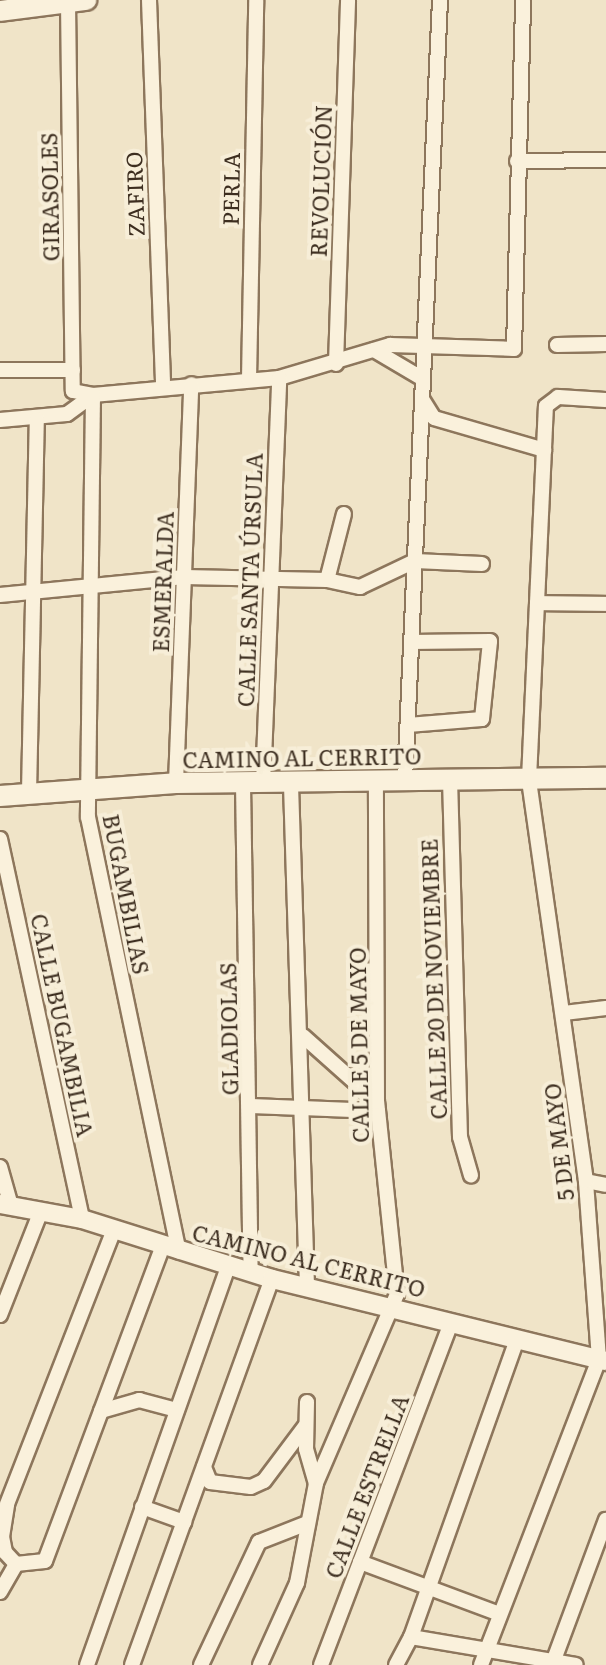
<!DOCTYPE html>
<meta charset="utf-8">
<style>
body{margin:0}
#map{position:relative;width:606px;height:1665px;overflow:hidden;background:#f0e4c8;font-family:Literata,serif}
div>[style]{position:absolute}
[style*='--x']{left:calc(var(--x)*1px);top:calc(var(--y)*1px);width:calc(var(--w)*1px);rotate:calc(var(--a)*1deg)}
.roads{filter:drop-shadow(2px 0 #8d765c) drop-shadow(-2px 0 #8d765c) drop-shadow(0 2px #8d765c) drop-shadow(0 -2px #8d765c)}
.minor>*{height:14px;margin:-7px;padding:0 7px;transform-origin:7px;border-radius:7px;background:#faf1dc}
.tertiary>*{height:18px;margin:-9px;padding:0 9px;transform-origin:9px;border-radius:9px;background:#faf1dc}
.secondary>*{height:20px;margin:-10px;padding:0 10px;transform-origin:10px;border-radius:10px;background:#faf1dc}
span{translate:-50% -50%;white-space:nowrap;text-align:center;line-height:1.15;-webkit-text-stroke:8px #f7eed8;paint-order:stroke}
.street-label{font-size:22px;color:#3d2e20}
</style>
<div id="map">
<div class="roads">
<div class="minor">
<i style="--x:149;--y:0;--w:386;--a:87.9"></i>
<i style="--x:68;--y:2;--w:389;--a:89.3"></i>
<i style="--x:73;--y:391;--w:20;--a:11"></i>
<i style="--x:93;--y:395;--w:187;--a:-5.2"></i>
<i style="--x:279;--y:378;--w:116;--a:-16.6"></i>
<i style="--x:390;--y:345;--w:124;--a:1.8"></i>
<i style="--x:514;--y:349;--w:349;--a:-88.5"></i>
<i style="--x:517;--y:161;--w:89;--a:-0.6"></i>
<i style="--x:557;--y:345;--w:49;--a:-1.2"></i>
<i style="--x:374;--y:350;--w:57;--a:30.6"></i>
<i style="--x:336;--y:364;--w:364;--a:-88.1"></i>
<i style="--x:0;--y:370;--w:73;--a:0"></i>
<i style="--x:249;--y:379;--w:379;--a:-88.9"></i>
<i style="--x:93;--y:395;--w:422;--a:90.7"></i>
<i style="--x:88;--y:817;--w:444;--a:78.2"></i>
<i style="--x:422;--y:399;--w:22;--a:58"></i>
<i style="--x:434;--y:418;--w:115;--a:16.2"></i>
<i style="--x:0;--y:420;--w:67;--a:-5.1"></i>
<i style="--x:67;--y:414;--w:32;--a:-36"></i>
<i style="--x:327;--y:580;--w:68;--a:-75.6"></i>
<i style="--x:0;--y:595;--w:185;--a:-5.6"></i>
<i style="--x:184;--y:577;--w:143;--a:1.2"></i>
<i style="--x:327;--y:580;--w:34;--a:12"></i>
<i style="--x:360;--y:587;--w:61;--a:-25.3"></i>
<i style="--x:415;--y:561;--w:67;--a:2.6"></i>
<i style="--x:537;--y:603;--w:69;--a:0.8"></i>
<i style="--x:408;--y:725;--w:74;--a:-4.6"></i>
<i style="--x:482;--y:719;--w:78;--a:-84.1"></i>
<i style="--x:490;--y:641;--w:79;--a:179.3"></i>
<i style="--x:450;--y:779;--w:358;--a:88.4"></i>
<i style="--x:460;--y:1137;--w:40;--a:74"></i>
<i style="--x:405;--y:780;--w:781;--a:-87.43"></i>
<i style="--x:176;--y:783;--w:399;--a:-87.8"></i>
<i style="--x:243;--y:784;--w:489;--a:89.1"></i>
<i style="--x:263;--y:784;--w:406;--a:-87.7"></i>
<i style="--x:291;--y:785;--w:502;--a:88.17"></i>
<i style="--x:29;--y:793;--w:374;--a:-88.8"></i>
<i style="--x:0;--y:839;--w:389;--a:77.8"></i>
<i style="--x:564;--y:1013;--w:42;--a:-6.8"></i>
<i style="--x:303;--y:1036;--w:99;--a:41.7"></i>
<i style="--x:251;--y:1106;--w:127;--a:2.3"></i>
<i style="--x:0;--y:1167;--w:41;--a:74.2"></i>
<i style="--x:586;--y:1181;--w:20;--a:11"></i>
<i style="--x:0;--y:1315;--w:112;--a:-68.5"></i>
<i style="--x:307;--y:1402;--w:47;--a:91.2"></i>
<i style="--x:306;--y:1449;--w:35;--a:74"></i>
<i style="--x:101;--y:1411;--w:40;--a:-16"></i>
<i style="--x:139;--y:1400;--w:39;--a:15"></i>
<i style="--x:204;--y:1467;--w:16;--a:68"></i>
<i style="--x:210;--y:1482;--w:41;--a:7"></i>
<i style="--x:251;--y:1487;--w:14;--a:-25"></i>
<i style="--x:264;--y:1481;--w:70;--a:-53.1"></i>
<i style="--x:142;--y:1507;--w:45;--a:19.7"></i>
<i style="--x:360;--y:1562;--w:149;--a:20.4"></i>
<i style="--x:16;--y:1564;--w:29;--a:-6"></i>
<i style="--x:45;--y:1561;--w:336;--a:-69.5"></i>
<i style="--x:16;--y:1564;--w:16;--a:-133"></i>
<i style="--x:5;--y:1552;--w:15;--a:-101"></i>
<i style="--x:2;--y:1537;--w:33;--a:-81"></i>
<i style="--x:7;--y:1504;--w:294;--a:-68.7"></i>
<i style="--x:0;--y:1592;--w:32;--a:-60"></i>
<i style="--x:411;--y:1637;--w:167;--a:9.6"></i>
<i style="--x:87;--y:1665;--w:423;--a:-70.5"></i>
<i style="--x:132;--y:1665;--w:411;--a:-70.1"></i>
<i style="--x:201;--y:1665;--w:136;--a:-64.8"></i>
<i style="--x:259;--y:1542;--w:49;--a:-21.4"></i>
<i style="--x:260;--y:1665;--w:90;--a:-65.7"></i>
<i style="--x:297;--y:1583;--w:102;--a:-79.2"></i>
<i style="--x:316;--y:1483;--w:206;--a:-66.8"></i>
<i style="--x:397;--y:1294;--w:193;--a:-95.9"></i>
<i style="--x:377;--y:1102;--w:319;--a:-90.2"></i>
<i style="--x:321;--y:1665;--w:367;--a:-69.2"></i>
<i style="--x:396;--y:1665;--w:32;--a:-62"></i>
<i style="--x:411;--y:1637;--w:315;--a:-70.4"></i>
<i style="--x:481;--y:1665;--w:328;--a:-68.9"></i>
<i style="--x:599;--y:1359;--w:178;--a:-94.2"></i>
<i style="--x:586;--y:1181;--w:406;--a:-98.1"></i>
<i style="--x:529;--y:779;--w:373;--a:-87.4"></i>
<i style="--x:546;--y:406;--w:15;--a:-37"></i>
<i style="--x:558;--y:397;--w:48;--a:3.6"></i>
<i style="--x:552;--y:1665;--w:155;--a:-69.6"></i>
</div>
<div class="tertiary">
<i style="--x:0;--y:1204;--w:83;--a:10.4"></i>
<i style="--x:82;--y:1219;--w:199;--a:17.5"></i>
<i style="--x:272;--y:1279;--w:344;--a:13.8"></i>
</div>
<div class="secondary">
<i style="--x:0;--y:11;--w:87;--a:-7.3"></i>
<i style="--x:0;--y:796;--w:176;--a:-4.2"></i>
<i style="--x:176;--y:783;--w:430;--a:-0.7"></i>
</div>
</div>
<div class="street-label">
<span style="left:320px;top:181px;rotate:-88deg">REVOLUCIÓN</span>
<span style="left:230px;top:189px;rotate:-89deg">PERLA</span>
<span style="left:134px;top:194px;rotate:-92deg">ZAFIRO</span>
<span style="left:49px;top:197px;rotate:-91deg">GIRASOLES</span>
<span style="left:249px;top:580px;rotate:-88deg">CALLE SANTA ÚRSULA</span>
<span style="left:162px;top:582px;rotate:-88deg">ESMERALDA</span>
<span style="left:302px;top:757px;rotate:-1deg">CAMINO AL CERRITO</span>
<span style="left:127px;top:894px;rotate:79deg">BUGAMBILIAS</span>
<span style="left:433px;top:979px;rotate:-92deg">CALLE 20 DE NOVIEMBRE</span>
<span style="left:63px;top:1025px;rotate:78deg">CALLE BUGAMBILIA</span>
<span style="left:228px;top:1029px;rotate:-91deg">GLADIOLAS</span>
<span style="left:358px;top:1045px;rotate:-91deg">CALLE 5 DE MAYO</span>
<span style="left:558px;top:1142px;rotate:-97deg">5 DE MAYO</span>
<span style="left:309px;top:1260px;rotate:14deg">CAMINO AL CERRITO</span>
<span style="left:366px;top:1486px;rotate:-69deg">CALLE ESTRELLA</span>
</div>
</div>
